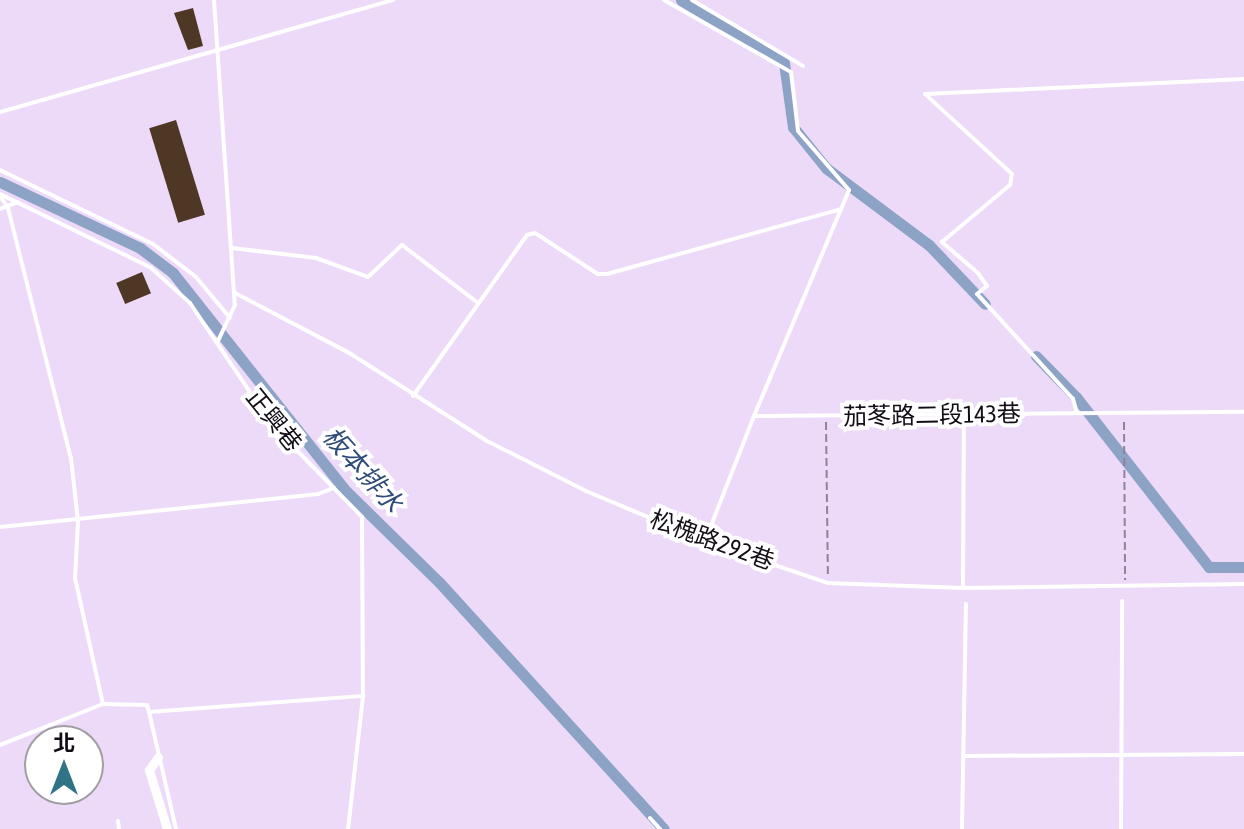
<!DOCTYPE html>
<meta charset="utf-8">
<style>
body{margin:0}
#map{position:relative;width:1244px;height:829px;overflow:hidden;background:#eddaf8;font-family:"Asap Condensed","Noto Sans TC",sans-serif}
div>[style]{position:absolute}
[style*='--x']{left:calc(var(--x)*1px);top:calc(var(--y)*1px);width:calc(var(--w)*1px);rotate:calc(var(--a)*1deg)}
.canal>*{height:11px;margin:-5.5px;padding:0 5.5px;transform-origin:5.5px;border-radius:5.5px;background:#8da3c6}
.building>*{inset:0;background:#4e3725;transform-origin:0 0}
.path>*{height:2px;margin-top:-1px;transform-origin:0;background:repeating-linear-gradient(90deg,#908298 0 8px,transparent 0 12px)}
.service>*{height:4px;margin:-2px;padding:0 2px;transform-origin:2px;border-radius:2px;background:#fff}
.minor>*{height:9px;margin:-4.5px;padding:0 4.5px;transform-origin:4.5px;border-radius:4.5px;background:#fff}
span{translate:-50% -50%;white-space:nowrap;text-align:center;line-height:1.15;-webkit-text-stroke:8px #fff;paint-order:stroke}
.street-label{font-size:24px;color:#120c16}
.water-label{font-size:26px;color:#2e4b7a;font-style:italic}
.north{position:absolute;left:24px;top:725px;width:80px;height:80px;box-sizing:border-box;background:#fff;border:2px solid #a09ea2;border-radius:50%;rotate:0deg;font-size:22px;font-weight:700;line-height:32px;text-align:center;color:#120c16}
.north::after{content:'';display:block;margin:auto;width:28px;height:36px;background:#307384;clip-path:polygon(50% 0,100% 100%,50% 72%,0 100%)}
</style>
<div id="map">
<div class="canal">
<i style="--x:681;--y:0;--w:121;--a:31.5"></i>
<i style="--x:784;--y:63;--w:65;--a:82"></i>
<i style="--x:793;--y:127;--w:53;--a:51.2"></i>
<i style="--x:826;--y:168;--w:129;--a:36.8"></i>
<i style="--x:929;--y:245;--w:81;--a:46.5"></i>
<i style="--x:0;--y:182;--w:155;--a:25.2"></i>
<i style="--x:140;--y:248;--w:41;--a:37.1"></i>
<i style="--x:173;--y:273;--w:275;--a:51.6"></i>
<i style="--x:344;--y:489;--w:133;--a:44.4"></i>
<i style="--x:439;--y:582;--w:334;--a:47.7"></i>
<i style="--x:1036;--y:356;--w:57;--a:45.7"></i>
<i style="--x:1076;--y:397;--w:216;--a:52"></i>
<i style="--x:1209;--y:567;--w:35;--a:0"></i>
</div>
<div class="building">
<i style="clip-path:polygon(193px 8px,203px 46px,188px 50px,174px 13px)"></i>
<i style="left:176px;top:120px;width:99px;height:28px;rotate:73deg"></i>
<i style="left:142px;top:272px;width:23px;height:28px;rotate:67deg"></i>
</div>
<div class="path">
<i style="--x:826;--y:422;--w:154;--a:89.3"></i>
<i style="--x:1124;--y:422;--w:158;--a:89.6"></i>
</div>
<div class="service">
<i style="--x:214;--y:0;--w:306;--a:86.1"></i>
<i style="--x:235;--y:305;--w:42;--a:115.3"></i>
<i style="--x:217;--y:343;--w:99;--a:56.1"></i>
<i style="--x:272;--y:425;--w:129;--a:45.6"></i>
<i style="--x:362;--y:517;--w:179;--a:89.7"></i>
<i style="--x:363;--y:696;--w:134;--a:96.4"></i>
<i style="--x:664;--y:0;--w:146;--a:29.6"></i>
<i style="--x:791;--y:72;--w:59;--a:83.2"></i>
<i style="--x:798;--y:131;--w:78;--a:49.2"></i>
<i style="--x:849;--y:190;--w:245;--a:112.8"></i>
<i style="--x:692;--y:0;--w:129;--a:30.7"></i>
<i style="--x:0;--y:112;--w:409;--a:-15.9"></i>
<i style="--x:0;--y:170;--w:170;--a:25.8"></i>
<i style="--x:153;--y:244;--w:54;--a:37.5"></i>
<i style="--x:196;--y:277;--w:53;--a:50.3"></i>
<i style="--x:0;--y:194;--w:167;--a:26"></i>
<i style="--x:150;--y:267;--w:54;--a:42"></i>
<i style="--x:190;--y:303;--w:48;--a:56"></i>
<i style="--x:0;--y:196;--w:14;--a:56"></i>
<i style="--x:8;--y:208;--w:258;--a:75.9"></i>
<i style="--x:71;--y:458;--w:63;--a:83.7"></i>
<i style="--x:78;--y:521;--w:57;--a:93"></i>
<i style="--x:75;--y:578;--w:129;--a:77.5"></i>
<i style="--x:103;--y:704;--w:111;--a:158.3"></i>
<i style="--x:0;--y:209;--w:19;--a:-21"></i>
<i style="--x:232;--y:248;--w:85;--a:6.8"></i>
<i style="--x:316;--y:258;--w:55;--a:20.1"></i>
<i style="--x:368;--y:277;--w:47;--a:-43.3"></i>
<i style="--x:402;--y:245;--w:96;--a:37.3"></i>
<i style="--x:235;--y:293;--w:131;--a:27.7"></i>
<i style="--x:351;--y:354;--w:161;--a:32.6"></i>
<i style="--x:487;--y:441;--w:111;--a:26.8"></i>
<i style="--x:586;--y:491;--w:129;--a:22.8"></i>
<i style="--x:705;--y:541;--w:130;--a:18.9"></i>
<i style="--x:828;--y:583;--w:135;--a:2.1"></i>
<i style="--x:963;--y:588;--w:281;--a:-0.8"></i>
<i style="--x:413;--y:396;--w:197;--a:-54.7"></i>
<i style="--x:527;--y:235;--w:8;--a:-14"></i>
<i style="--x:535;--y:233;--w:75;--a:33.1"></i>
<i style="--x:598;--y:274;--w:9;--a:0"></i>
<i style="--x:607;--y:274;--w:243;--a:-15.5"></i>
<i style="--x:1077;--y:413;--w:15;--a:-106"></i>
<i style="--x:1073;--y:399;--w:142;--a:-132.4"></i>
<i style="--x:977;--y:294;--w:13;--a:-39"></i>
<i style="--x:987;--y:286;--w:16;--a:-125"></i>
<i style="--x:978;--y:273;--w:48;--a:-139.3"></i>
<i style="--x:942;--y:242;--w:89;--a:-40"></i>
<i style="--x:1010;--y:185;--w:11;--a:-80"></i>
<i style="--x:1012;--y:174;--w:118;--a:-137.4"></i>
<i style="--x:925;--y:94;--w:319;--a:-2.7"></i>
<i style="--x:0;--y:527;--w:320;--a:-5.9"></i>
<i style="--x:318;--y:494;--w:17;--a:-21"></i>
<i style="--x:705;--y:541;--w:134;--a:-68.6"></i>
<i style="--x:754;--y:416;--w:490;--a:-0.5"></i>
<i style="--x:963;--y:588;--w:174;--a:-89.7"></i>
<i style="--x:103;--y:704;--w:44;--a:1.3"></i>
<i style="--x:147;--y:705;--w:7;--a:74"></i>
<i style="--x:149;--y:712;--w:215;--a:-4.3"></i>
<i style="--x:149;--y:712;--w:120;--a:77"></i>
<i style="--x:963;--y:756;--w:281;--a:-0.4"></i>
<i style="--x:650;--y:818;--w:15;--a:48"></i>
<i style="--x:118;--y:821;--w:8;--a:83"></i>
<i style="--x:962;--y:829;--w:225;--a:-89"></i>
<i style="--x:1121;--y:829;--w:228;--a:-89.7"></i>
</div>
<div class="minor">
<i style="--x:158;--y:757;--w:16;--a:125"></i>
<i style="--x:149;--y:770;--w:62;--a:73"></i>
</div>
<div class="street-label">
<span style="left:932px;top:415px;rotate:-1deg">茄苳路二段143巷</span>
<span style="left:274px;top:420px;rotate:51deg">正興巷</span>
<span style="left:712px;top:540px;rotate:20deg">松槐路292巷</span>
</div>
<div class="water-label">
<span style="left:362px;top:470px;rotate:48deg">板本排水</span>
</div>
<div class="north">北</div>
</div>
